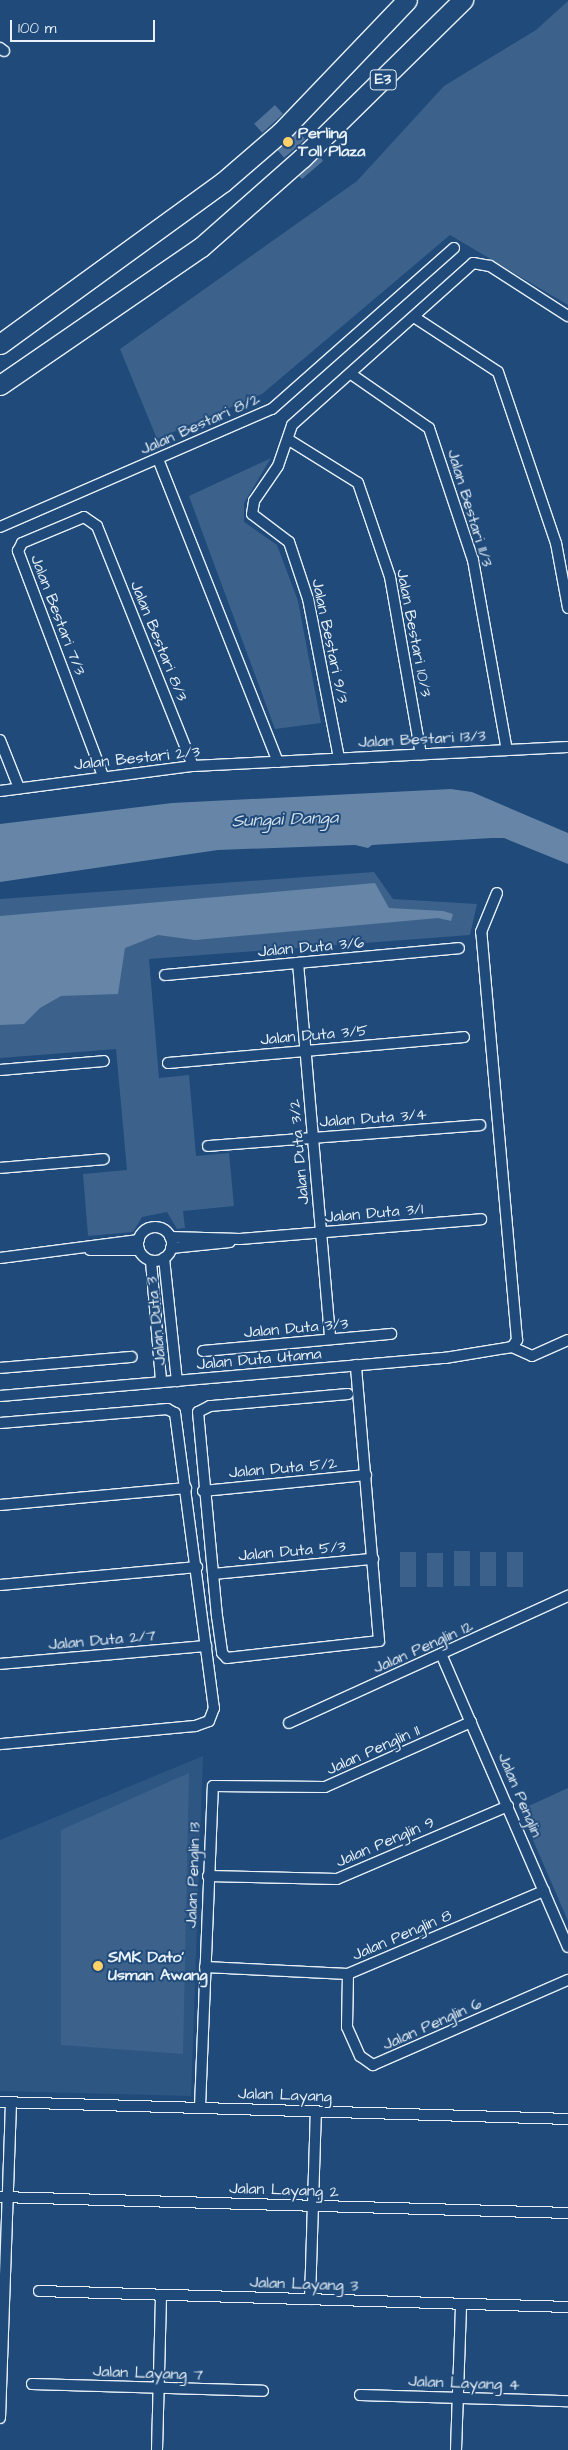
<!DOCTYPE html>
<style>
body{margin:0}
#map{position:relative;width:568px;height:2450px;overflow:hidden;background:#1f4a7a;font-family:"Architects Daughter",sans-serif}
div>[style]{position:absolute}
[style*='--x']{left:calc(var(--x)*1px);top:calc(var(--y)*1px);width:calc(var(--w)*1px);rotate:calc(var(--a)*1deg)}
.built>*{inset:0;background:#2e5683}
.green>*{inset:0;background:#3c628c;transform-origin:0 0}
.water>*{inset:0;background:#6685a7}
.building>*{inset:0;background:#517399;transform-origin:0 0}
.roads{filter:drop-shadow(1px 0 #e8f1f8) drop-shadow(-1px 0 #e8f1f8) drop-shadow(0 1px #e8f1f8) drop-shadow(0 -1px #e8f1f8)}
.street>*{height:10px;margin:-5px;padding:0 5px;transform-origin:5px;border-radius:5px;background:#1f4a7a}
.street>.ring{margin:-5px;padding:0;box-sizing:content-box;background:none;border:10px solid #1f4a7a;border-radius:50%}
.highway>*{height:19px;margin:-9.5px;padding:0 9.5px;transform-origin:9.5px;border-radius:9.5px;background:#1f4a7a}
.dots>*{width:14px;height:14px;translate:-50% -50%;box-sizing:border-box;border:2px solid #1f4a7a;border-radius:50%}
span{translate:-50% -50%;white-space:nowrap;text-align:center;line-height:1.15;-webkit-text-stroke:4px #1f4a7a;paint-order:stroke}
.shield-label span{padding:1px 4px;background:#1f4a7a;border:1px solid;border-radius:4px;-webkit-text-stroke-width:0}
.shield-label{font-size:15px;color:#e8f1f8;font-weight:700}
.poi-label{font-size:16px;color:#e8f1f8;font-weight:700}
.left{translate:0 -50%;text-align:left}
.street-label{font-size:16px;color:#e8f1f8}
.water-label{font-size:18px;color:#d4e1ec;font-style:italic}
.scale{position:absolute;left:10px;top:20px;width:145px;height:22px;box-sizing:border-box;border:2px solid #e8f1f8;border-top:0;padding-left:6px;font-size:15px;line-height:18px;white-space:nowrap;color:#e8f1f8;-webkit-text-stroke:4px #1f4a7a;paint-order:stroke}
</style>
<div id="map">
<div class="built">
<i style="clip-path:polygon(203px 1756px,191px 2096px,0 2091px,0 1840px)"></i>
</div>
<div class="green">
<i style="clip-path:polygon(568px 1px,568px 305px,450px 235px,262px 394px,157px 439px,120px 349px,357px 181px,444px 86px,536px 30px)"></i>
<i style="clip-path:polygon(271px 458px,244px 503px,244px 522px,277px 545px,298px 601px,321px 723px,275px 729px,189px 496px)"></i>
<i style="clip-path:polygon(374px 872px,393px 899px,477px 904px,470px 935px,149px 959px,159px 1078px,189px 1075px,196px 1156px,229px 1153px,234px 1206px,183px 1211px,185px 1228px,177px 1229px,167px 1212px,142px 1217px,133px 1232px,88px 1236px,83px 1174px,127px 1170px,116px 1049px,0 1058px,0 899px)"></i>
<i style="left:470px;top:1551px;width:35px;height:16px;rotate:90deg"></i>
<i style="left:400px;top:1552px;width:16px;height:35px"></i>
<i style="left:480px;top:1552px;width:16px;height:34px"></i>
<i style="left:507px;top:1552px;width:16px;height:35px"></i>
<i style="left:427px;top:1553px;width:16px;height:34px"></i>
<i style="clip-path:polygon(189px 1773px,183px 2054px,61px 2045px,61px 1830px)"></i>
<i style="clip-path:polygon(568px 1788px,568px 1921px,520px 1810px)"></i>
</div>
<div class="water">
<i style="clip-path:polygon(451px 789px,472px 792px,568px 833px,568px 864px,504px 838px,492px 838px,372px 845px,368px 848px,355px 845px,218px 850px,0 882px,0 824px,172px 803px)"></i>
<i style="clip-path:polygon(375px 883px,389px 908px,443px 911px,453px 914px,451px 921px,438px 918px,195px 940px,158px 935px,125px 948px,118px 994px,61px 996px,40px 1008px,24px 1024px,0 1025px,0 916px)"></i>
</div>
<div class="building">
<i style="left:275px;top:105px;width:12px;height:28px;rotate:48deg"></i>
<i style="left:298px;top:131px;width:11px;height:28px;rotate:49deg"></i>
<i style="clip-path:polygon(320px 156px,323px 161px,302px 179px,299px 176px)"></i>
</div>
<div class="roads">
<div class="street">
<i style="--x:0;--y:48;--w:5;--a:37"></i>
<i style="--x:414;--y:317;--w:100;--a:33.2"></i>
<i style="--x:498;--y:372;--w:181;--a:71.3"></i>
<i style="--x:556;--y:543;--w:66;--a:79.5"></i>
<i style="--x:351;--y:374;--w:95;--a:34.7"></i>
<i style="--x:429;--y:428;--w:139;--a:71.6"></i>
<i style="--x:473;--y:560;--w:193;--a:79.9"></i>
<i style="--x:289;--y:440;--w:81;--a:31.9"></i>
<i style="--x:358;--y:483;--w:99;--a:71.2"></i>
<i style="--x:390;--y:577;--w:180;--a:80.1"></i>
<i style="--x:158;--y:459;--w:326;--a:68.4"></i>
<i style="--x:0;--y:527;--w:296;--a:-23.5"></i>
<i style="--x:272;--y:409;--w:243;--a:-41.5"></i>
<i style="--x:0;--y:740;--w:52;--a:68.4"></i>
<i style="--x:339;--y:758;--w:162;--a:-101"></i>
<i style="--x:308;--y:599;--w:60;--a:-108.4"></i>
<i style="--x:289;--y:542;--w:46;--a:-142.9"></i>
<i style="--x:252;--y:514;--w:13;--a:-81"></i>
<i style="--x:254;--y:501;--w:42;--a:-55.6"></i>
<i style="--x:278;--y:466;--w:43;--a:-71.1"></i>
<i style="--x:292;--y:425;--w:243;--a:-41.8"></i>
<i style="--x:473;--y:263;--w:17;--a:10"></i>
<i style="--x:490;--y:266;--w:93;--a:32.7"></i>
<i style="--x:103;--y:776;--w:241;--a:-110.7"></i>
<i style="--x:18;--y:551;--w:9;--a:-63"></i>
<i style="--x:22;--y:543;--w:67;--a:-22.8"></i>
<i style="--x:84;--y:517;--w:16;--a:35"></i>
<i style="--x:97;--y:526;--w:258;--a:68.2"></i>
<i style="--x:0;--y:791;--w:195;--a:-7.4"></i>
<i style="--x:193;--y:766;--w:375;--a:-2.9"></i>
<i style="--x:298;--y:963;--w:377;--a:85.1"></i>
<i style="--x:165;--y:975;--w:295;--a:-5.2"></i>
<i style="--x:168;--y:1063;--w:297;--a:-5"></i>
<i style="--x:0;--y:1070;--w:104;--a:-4.9"></i>
<i style="--x:208;--y:1146;--w:273;--a:-4.4"></i>
<i style="--x:0;--y:1168;--w:104;--a:-4.9"></i>
<i class="ring" style="left:138px;top:1227px;width:24px;height:24px"></i>
<i style="--x:170;--y:1237;--w:70;--a:1.6"></i>
<i style="--x:240;--y:1239;--w:242;--a:-4.7"></i>
<i style="--x:171;--y:1248;--w:59;--a:-5.8"></i>
<i style="--x:90;--y:1250;--w:49;--a:0"></i>
<i style="--x:0;--y:1258;--w:140;--a:-7.4"></i>
<i style="--x:164;--y:1258;--w:124;--a:84"></i>
<i style="--x:151;--y:1261;--w:120;--a:85.2"></i>
<i style="--x:512;--y:1347;--w:22;--a:24"></i>
<i style="--x:532;--y:1356;--w:39;--a:-24"></i>
<i style="--x:203;--y:1351;--w:189;--a:-5.2"></i>
<i style="--x:0;--y:1368;--w:132;--a:-4.8"></i>
<i style="--x:348;--y:1394;--w:139;--a:175"></i>
<i style="--x:210;--y:1406;--w:13;--a:153"></i>
<i style="--x:198;--y:1412;--w:205;--a:84.7"></i>
<i style="--x:217;--y:1616;--w:37;--a:82"></i>
<i style="--x:222;--y:1653;--w:7;--a:45"></i>
<i style="--x:227;--y:1658;--w:153;--a:-6.4"></i>
<i style="--x:379;--y:1641;--w:277;--a:-94.8"></i>
<i style="--x:0;--y:1396;--w:447;--a:-4.9"></i>
<i style="--x:445;--y:1358;--w:68;--a:-9.3"></i>
<i style="--x:512;--y:1347;--w:9;--a:-54"></i>
<i style="--x:517;--y:1340;--w:410;--a:-95"></i>
<i style="--x:481;--y:932;--w:42;--a:-67.7"></i>
<i style="--x:0;--y:1423;--w:168;--a:-4.8"></i>
<i style="--x:167;--y:1409;--w:9;--a:27"></i>
<i style="--x:175;--y:1413;--w:298;--a:82.5"></i>
<i style="--x:214;--y:1708;--w:14;--a:111"></i>
<i style="--x:209;--y:1721;--w:15;--a:160"></i>
<i style="--x:195;--y:1726;--w:196;--a:174.7"></i>
<i style="--x:203;--y:1491;--w:164;--a:-5.6"></i>
<i style="--x:0;--y:1505;--w:187;--a:-5.2"></i>
<i style="--x:213;--y:1574;--w:161;--a:-5.4"></i>
<i style="--x:0;--y:1585;--w:198;--a:-5.2"></i>
<i style="--x:442;--y:1656;--w:317;--a:66.6"></i>
<i style="--x:0;--y:1664;--w:207;--a:-5"></i>
<i style="--x:289;--y:1723;--w:307;--a:-24.5"></i>
<i style="--x:208;--y:1876;--w:129;--a:1.3"></i>
<i style="--x:337;--y:1879;--w:186;--a:-23.1"></i>
<i style="--x:205;--y:1967;--w:143;--a:2.8"></i>
<i style="--x:348;--y:1974;--w:213;--a:-23"></i>
<i style="--x:348;--y:1974;--w:53;--a:91.1"></i>
<i style="--x:347;--y:2027;--w:32;--a:66"></i>
<i style="--x:360;--y:2056;--w:16;--a:35"></i>
<i style="--x:373;--y:2065;--w:213;--a:-23.6"></i>
<i style="--x:0;--y:2102;--w:568;--a:1.71"></i>
<i style="--x:200;--y:2107;--w:321;--a:-87.7"></i>
<i style="--x:213;--y:1786;--w:112;--a:0.5"></i>
<i style="--x:325;--y:1787;--w:160;--a:-24"></i>
<i style="--x:0;--y:2197;--w:568;--a:1.61"></i>
<i style="--x:39;--y:2291;--w:529;--a:1.73"></i>
<i style="--x:310;--y:2299;--w:188;--a:-88.2"></i>
<i style="--x:32;--y:2384;--w:231;--a:1.7"></i>
<i style="--x:360;--y:2395;--w:208;--a:1.7"></i>
<i style="--x:0;--y:2418;--w:316;--a:-88"></i>
<i style="--x:157;--y:2450;--w:155;--a:-88.5"></i>
<i style="--x:456;--y:2450;--w:146;--a:-88"></i>
</div>
<div class="highway">
<i style="--x:0;--y:344;--w:276;--a:-36"></i>
<i style="--x:223;--y:182;--w:77;--a:-40.8"></i>
<i style="--x:281;--y:132;--w:182;--a:-46.3"></i>
<i style="--x:0;--y:385;--w:244;--a:-34.5"></i>
<i style="--x:201;--y:247;--w:135;--a:-41.4"></i>
<i style="--x:302;--y:158;--w:226;--a:-44.5"></i>
</div>
</div>
<div class="dots">
<i style="left:288px;top:142px;background:#ffd166"></i>
<i style="left:98px;top:1966px;background:#ffd166"></i>
</div>
<div class="shield-label">
<span style="left:383px;top:80px">E3</span>
</div>
<div class="poi-label">
<span class="left" style="left:298px;top:142px">Perling<br>Toll Plaza</span>
<span class="left" style="left:108px;top:1966px">SMK Dato'<br>Usman Awang</span>
</div>
<div class="street-label">
<span style="left:200px;top:424px;rotate:-24deg">Jalan Bestari 8/2</span>
<span style="left:470px;top:508px;rotate:73deg">Jalan Bestari 11/3</span>
<span style="left:58px;top:615px;rotate:69deg">Jalan Bestari 7/3</span>
<span style="left:414px;top:633px;rotate:79deg">Jalan Bestari 10/3</span>
<span style="left:159px;top:641px;rotate:68deg">Jalan Bestari 8/3</span>
<span style="left:330px;top:641px;rotate:78deg">Jalan Bestari 9/3</span>
<span style="left:422px;top:739px;rotate:-3deg">Jalan Bestari 13/3</span>
<span style="left:137px;top:758px;rotate:-6deg">Jalan Bestari 2/3</span>
<span style="left:311px;top:947px;rotate:-5deg">Jalan Duta 3/6</span>
<span style="left:314px;top:1035px;rotate:-5deg">Jalan Duta 3/5</span>
<span style="left:373px;top:1118px;rotate:-4deg">Jalan Duta 3/4</span>
<span style="left:299px;top:1152px;rotate:-95deg">Jalan Duta 3/2</span>
<span style="left:374px;top:1213px;rotate:-5deg">Jalan Duta 3/1</span>
<span style="left:156px;top:1321px;rotate:-96deg">Jalan Duta 3</span>
<span style="left:296px;top:1328px;rotate:-5deg">Jalan Duta 3/3</span>
<span style="left:259px;top:1359px;rotate:-5deg">Jalan Duta Utama</span>
<span style="left:283px;top:1468px;rotate:-5deg">Jalan Duta 5/2</span>
<span style="left:292px;top:1551px;rotate:-5deg">Jalan Duta 5/3</span>
<span style="left:102px;top:1640px;rotate:-5deg">Jalan Duta 2/7</span>
<span style="left:423px;top:1647px;rotate:-24deg">Jalan Penglin 12</span>
<span style="left:373px;top:1750px;rotate:-24deg">Jalan Penglin 11</span>
<span style="left:520px;top:1795px;rotate:67deg">Jalan Penglin</span>
<span style="left:385px;top:1842px;rotate:-23deg">Jalan Penglin 9</span>
<span style="left:193px;top:1875px;rotate:-88deg">Jalan Penglin 13</span>
<span style="left:402px;top:1935px;rotate:-23deg">Jalan Penglin 8</span>
<span style="left:432px;top:2024px;rotate:-24deg">Jalan Penglin 6</span>
<span style="left:285px;top:2095px;rotate:2deg">Jalan Layang</span>
<span style="left:284px;top:2190px;rotate:2deg">Jalan Layang 2</span>
<span style="left:304px;top:2284px;rotate:2deg">Jalan Layang 3</span>
<span style="left:148px;top:2373px;rotate:2deg">Jalan Layang 7</span>
<span style="left:464px;top:2383px;rotate:2deg">Jalan Layang 4</span>
</div>
<div class="water-label">
<span style="left:285px;top:820px;rotate:-2deg">Sungai Danga</span>
</div>
<div class="scale">100 m</div>
</div>
